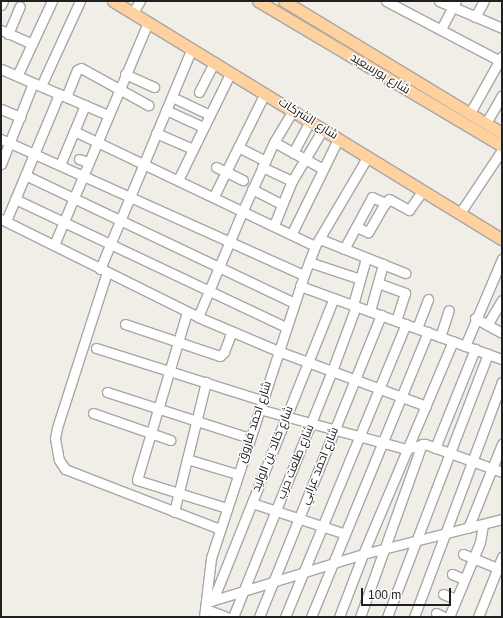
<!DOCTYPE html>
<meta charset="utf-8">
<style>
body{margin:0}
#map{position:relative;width:503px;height:618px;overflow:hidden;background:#f1ede7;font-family:Helvetica,Cairo,sans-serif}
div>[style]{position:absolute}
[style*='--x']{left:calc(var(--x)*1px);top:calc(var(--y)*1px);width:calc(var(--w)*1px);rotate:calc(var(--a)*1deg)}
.roads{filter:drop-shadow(1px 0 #a7a7a7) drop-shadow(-1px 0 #a7a7a7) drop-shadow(0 1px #a7a7a7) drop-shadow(0 -1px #a7a7a7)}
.minor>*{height:9px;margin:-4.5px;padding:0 4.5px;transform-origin:4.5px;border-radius:4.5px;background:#fff}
.major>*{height:11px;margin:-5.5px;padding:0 5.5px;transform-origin:5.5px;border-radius:5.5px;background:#ffd19e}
span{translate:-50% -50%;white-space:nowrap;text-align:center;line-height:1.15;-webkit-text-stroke:3px #fff;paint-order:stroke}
.street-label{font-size:12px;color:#202020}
.frame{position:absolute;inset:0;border:2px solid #202020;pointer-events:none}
.scale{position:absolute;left:361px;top:588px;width:90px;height:18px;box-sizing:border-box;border:2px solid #202020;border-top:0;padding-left:5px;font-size:12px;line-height:14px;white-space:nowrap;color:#202020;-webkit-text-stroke:3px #fff;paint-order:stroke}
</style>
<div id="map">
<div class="roads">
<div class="minor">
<i style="--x:386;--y:1;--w:131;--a:27.7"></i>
<i style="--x:439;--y:1;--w:69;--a:23.2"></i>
<i style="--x:1;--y:5;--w:4;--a:-63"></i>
<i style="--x:133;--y:12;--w:13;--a:-58"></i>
<i style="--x:475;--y:17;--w:18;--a:-61"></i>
<i style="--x:441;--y:29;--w:32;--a:-62"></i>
<i style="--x:1;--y:30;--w:34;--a:24"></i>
<i style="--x:8;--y:34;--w:30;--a:-67"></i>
<i style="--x:1;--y:69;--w:116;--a:23.3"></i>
<i style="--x:125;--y:74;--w:32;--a:24"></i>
<i style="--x:17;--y:76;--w:83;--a:-65"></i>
<i style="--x:41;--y:86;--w:94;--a:-65.4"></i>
<i style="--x:199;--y:92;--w:34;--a:-63"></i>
<i style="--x:66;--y:97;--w:29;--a:-68"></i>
<i style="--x:77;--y:70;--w:4;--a:-27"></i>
<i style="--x:81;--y:68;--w:77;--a:28.9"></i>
<i style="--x:172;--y:97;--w:42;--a:25.3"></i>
<i style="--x:1;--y:109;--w:21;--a:23"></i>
<i style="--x:166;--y:110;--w:41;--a:24.7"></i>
<i style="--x:470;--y:113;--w:65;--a:-60.7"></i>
<i style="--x:486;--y:123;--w:32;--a:-60"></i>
<i style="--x:74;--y:131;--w:267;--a:25.5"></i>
<i style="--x:156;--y:133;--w:40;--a:23.4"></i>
<i style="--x:1;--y:139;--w:332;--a:24.2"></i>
<i style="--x:274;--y:142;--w:56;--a:28.9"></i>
<i style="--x:238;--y:147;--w:31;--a:27"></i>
<i style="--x:293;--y:153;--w:36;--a:-62"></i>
<i style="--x:79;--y:159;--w:9;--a:18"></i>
<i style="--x:1;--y:164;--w:87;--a:-68.4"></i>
<i style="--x:60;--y:165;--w:65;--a:-67.4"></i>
<i style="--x:216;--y:167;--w:30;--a:26"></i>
<i style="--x:262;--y:167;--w:33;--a:25"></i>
<i style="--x:25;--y:175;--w:298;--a:25.4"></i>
<i style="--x:178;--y:180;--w:120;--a:-63.9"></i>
<i style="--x:252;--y:189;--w:34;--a:27"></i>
<i style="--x:214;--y:196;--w:115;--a:-63.7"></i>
<i style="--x:15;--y:199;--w:300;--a:25.3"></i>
<i style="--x:385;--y:204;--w:6;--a:-51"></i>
<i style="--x:389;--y:199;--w:23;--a:29"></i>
<i style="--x:409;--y:210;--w:24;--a:-55"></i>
<i style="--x:460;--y:213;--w:76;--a:-56.3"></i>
<i style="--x:1;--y:219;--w:220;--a:26.4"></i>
<i style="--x:198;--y:317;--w:87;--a:23"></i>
<i style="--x:278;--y:351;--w:158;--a:20.4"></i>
<i style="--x:6;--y:221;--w:138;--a:-67.3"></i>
<i style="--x:274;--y:225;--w:48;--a:-67.8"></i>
<i style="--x:292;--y:181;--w:61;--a:-59.2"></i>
<i style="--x:292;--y:233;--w:105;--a:-63.9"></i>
<i style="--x:320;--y:239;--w:92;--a:21.8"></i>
<i style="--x:54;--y:245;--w:242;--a:-67.1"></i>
<i style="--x:344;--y:249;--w:59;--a:-61.7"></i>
<i style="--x:372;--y:197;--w:14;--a:25"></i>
<i style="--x:385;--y:203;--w:34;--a:120"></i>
<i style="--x:368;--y:232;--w:13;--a:-157"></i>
<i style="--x:309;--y:262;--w:54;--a:18.4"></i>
<i style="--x:100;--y:269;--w:239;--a:-67.4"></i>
<i style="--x:107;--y:272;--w:164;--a:107.8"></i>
<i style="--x:57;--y:428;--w:10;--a:101"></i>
<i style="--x:55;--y:438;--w:22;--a:80"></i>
<i style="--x:59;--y:460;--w:11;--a:56"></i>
<i style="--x:65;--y:469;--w:166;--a:21.2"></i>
<i style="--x:378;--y:283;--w:29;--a:20"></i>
<i style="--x:405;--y:293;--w:29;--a:108"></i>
<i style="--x:300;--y:286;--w:215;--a:19.9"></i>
<i style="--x:353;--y:305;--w:49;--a:-74.5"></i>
<i style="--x:370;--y:311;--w:49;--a:-74.5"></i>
<i style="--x:187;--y:312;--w:175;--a:106.6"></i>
<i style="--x:137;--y:480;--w:94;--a:17.3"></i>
<i style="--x:198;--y:317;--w:116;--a:-67.2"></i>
<i style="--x:243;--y:210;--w:75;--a:-65.5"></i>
<i style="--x:274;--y:142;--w:37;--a:-59"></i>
<i style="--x:475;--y:318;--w:31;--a:29"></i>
<i style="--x:125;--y:324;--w:100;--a:18.6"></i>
<i style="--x:220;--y:356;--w:6;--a:-45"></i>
<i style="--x:224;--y:352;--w:22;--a:-69"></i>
<i style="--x:487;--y:325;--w:29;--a:-59"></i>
<i style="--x:417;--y:328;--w:31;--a:-69"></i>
<i style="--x:440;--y:337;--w:28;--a:-72"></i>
<i style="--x:465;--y:346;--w:95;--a:-67"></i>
<i style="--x:96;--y:348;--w:173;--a:17.5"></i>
<i style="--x:107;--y:392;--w:149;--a:17.9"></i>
<i style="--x:259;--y:409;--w:152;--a:15.2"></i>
<i style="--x:406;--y:449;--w:20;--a:-15"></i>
<i style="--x:425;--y:444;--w:82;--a:20"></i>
<i style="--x:93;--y:413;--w:82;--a:19.3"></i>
<i style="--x:435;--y:448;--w:107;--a:-68"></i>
<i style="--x:187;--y:459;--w:52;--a:16.7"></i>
<i style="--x:252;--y:503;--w:98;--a:18.4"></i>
<i style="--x:174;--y:512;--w:134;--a:-76.2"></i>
<i style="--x:468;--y:528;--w:91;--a:-68"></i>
<i style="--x:463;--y:554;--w:42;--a:22.3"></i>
<i style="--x:452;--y:574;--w:13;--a:23"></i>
<i style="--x:443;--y:594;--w:14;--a:21"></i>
<i style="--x:213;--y:600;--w:325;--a:-68.2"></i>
<i style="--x:211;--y:601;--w:159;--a:-17.2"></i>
<i style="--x:363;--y:554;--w:143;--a:-14.1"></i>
<i style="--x:206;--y:609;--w:22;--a:21"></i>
<i style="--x:436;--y:613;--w:9;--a:27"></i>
<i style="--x:204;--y:617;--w:59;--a:-83.2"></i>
<i style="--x:211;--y:558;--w:298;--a:-71.8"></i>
<i style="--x:304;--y:275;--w:31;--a:-69"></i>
<i style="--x:315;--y:246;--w:104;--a:-59.5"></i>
<i style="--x:233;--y:617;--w:265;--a:-68.1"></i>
<i style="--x:332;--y:371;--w:69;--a:-69.7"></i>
<i style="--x:259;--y:617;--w:326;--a:-68"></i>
<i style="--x:285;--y:617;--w:317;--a:-67.6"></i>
<i style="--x:311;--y:617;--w:308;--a:-67.7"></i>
<i style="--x:339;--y:617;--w:67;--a:-69.1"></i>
<i style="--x:363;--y:554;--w:231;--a:-67.1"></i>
<i style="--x:360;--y:617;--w:184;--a:-70.3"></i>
<i style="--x:387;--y:617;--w:282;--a:-69"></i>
<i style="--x:414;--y:617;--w:251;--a:-69.5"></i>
<i style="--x:449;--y:617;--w:81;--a:-67.5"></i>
<i style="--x:480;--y:542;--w:17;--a:-80"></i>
<i style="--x:478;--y:617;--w:65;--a:-68.2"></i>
</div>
<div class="major">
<i style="--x:113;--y:1;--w:456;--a:31.5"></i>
<i style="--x:258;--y:1;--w:284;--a:30.7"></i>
<i style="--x:284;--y:1;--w:255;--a:31.2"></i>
</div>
</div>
<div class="street-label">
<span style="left:380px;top:74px;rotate:31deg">شارع بورسعيد</span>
<span style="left:308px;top:119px;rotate:32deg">شارع الشركات</span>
<span style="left:255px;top:422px;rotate:-72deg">شارع احمد فاروق</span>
<span style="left:273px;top:449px;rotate:-68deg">شارع خالد بن الوليد</span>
<span style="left:296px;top:462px;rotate:-68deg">شارع طلعت حرب</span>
<span style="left:320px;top:466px;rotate:-68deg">شارع احمد عرابي</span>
</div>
<div class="frame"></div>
<div class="scale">100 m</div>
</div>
